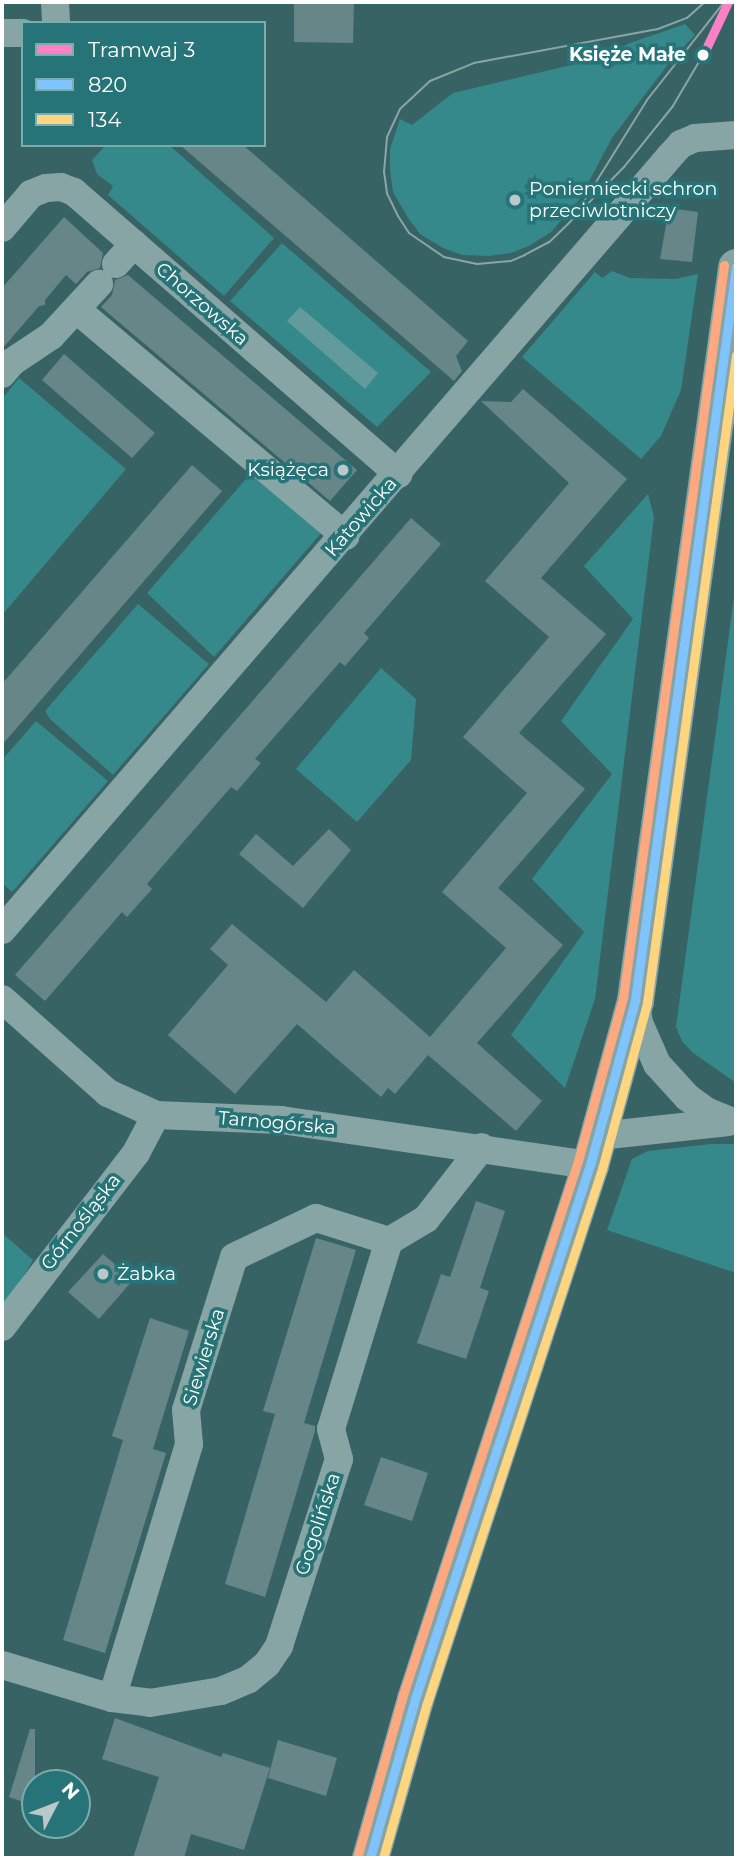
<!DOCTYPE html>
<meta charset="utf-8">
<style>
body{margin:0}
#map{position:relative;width:738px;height:1860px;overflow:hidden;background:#386365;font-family:Montserrat,sans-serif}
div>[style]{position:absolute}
.green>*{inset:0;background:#35898a}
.water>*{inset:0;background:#639b9d}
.building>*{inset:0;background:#678688}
.minor>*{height:28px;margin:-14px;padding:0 14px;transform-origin:14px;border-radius:14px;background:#88a5a6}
.major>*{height:37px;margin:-18.5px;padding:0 18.5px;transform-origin:18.5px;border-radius:18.5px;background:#87a4a5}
.tram>*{height:2px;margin:-1px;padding:0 1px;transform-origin:1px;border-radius:1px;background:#8aa5a6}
.bus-1>*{height:9px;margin:-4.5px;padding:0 4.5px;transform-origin:4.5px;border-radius:4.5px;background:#80c4ff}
.bus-2>*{height:9px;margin:-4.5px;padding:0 4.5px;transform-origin:4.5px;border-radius:4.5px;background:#ffd580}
.bus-3>*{height:9px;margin:-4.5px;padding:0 4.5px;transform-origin:4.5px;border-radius:4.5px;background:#ffa980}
.tram-1>*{height:9px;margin:-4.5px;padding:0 4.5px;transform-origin:4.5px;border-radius:4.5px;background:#ff80c5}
.dots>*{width:19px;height:19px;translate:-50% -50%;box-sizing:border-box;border:4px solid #267477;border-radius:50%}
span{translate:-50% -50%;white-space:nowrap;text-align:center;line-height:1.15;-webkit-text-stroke:7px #267477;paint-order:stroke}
.stop-label{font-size:19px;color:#fff;font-weight:700}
.right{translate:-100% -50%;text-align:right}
.poi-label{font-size:19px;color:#fff}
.left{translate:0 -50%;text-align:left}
.street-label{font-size:19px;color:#fff}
.frame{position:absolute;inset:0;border:4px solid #fff;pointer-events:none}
.legend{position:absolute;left:21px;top:21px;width:245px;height:126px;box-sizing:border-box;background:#267477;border:2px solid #7dacad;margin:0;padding:9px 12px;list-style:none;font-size:21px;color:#fff}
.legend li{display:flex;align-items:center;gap:14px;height:35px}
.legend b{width:35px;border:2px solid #7dacad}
.north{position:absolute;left:21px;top:1769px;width:70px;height:70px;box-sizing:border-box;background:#267477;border:2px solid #7dacad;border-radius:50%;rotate:48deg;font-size:19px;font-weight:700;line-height:28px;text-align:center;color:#fff}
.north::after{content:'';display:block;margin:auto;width:24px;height:32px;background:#b9c8c9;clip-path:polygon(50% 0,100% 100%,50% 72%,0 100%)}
</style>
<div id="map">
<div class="green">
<i style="clip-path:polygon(685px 24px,695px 35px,672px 59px,612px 138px,579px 200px,551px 232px,529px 246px,511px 253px,489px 256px,462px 255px,443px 248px,420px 234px,408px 218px,393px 192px,390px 170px,390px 149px,400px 119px,412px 125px,453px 93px,596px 59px,630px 43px)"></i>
<i style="clip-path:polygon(106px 145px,169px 145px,274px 238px,224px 296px,108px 195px,113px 186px,97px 174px,92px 160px)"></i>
<i style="clip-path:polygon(282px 243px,431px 372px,377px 427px,230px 301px)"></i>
<i style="clip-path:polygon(612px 271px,630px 278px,675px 279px,698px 274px,681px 390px,661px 436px,641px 459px,522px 357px,595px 272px,602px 278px)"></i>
<i style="clip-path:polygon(19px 378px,126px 469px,2px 615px,2px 399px)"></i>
<i style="clip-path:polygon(252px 472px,322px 532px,214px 657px,147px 593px)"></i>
<i style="clip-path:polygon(648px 494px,654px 517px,595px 999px,565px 1088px,511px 1035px,584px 932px,532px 879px,612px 774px,561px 721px,633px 619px,584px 566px)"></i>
<i style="clip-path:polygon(736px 582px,736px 1083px,692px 1052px,682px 1041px,676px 1027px)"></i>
<i style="clip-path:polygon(138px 604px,209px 664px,113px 775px,50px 719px,45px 711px)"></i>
<i style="clip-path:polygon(381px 668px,416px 699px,411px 760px,357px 822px,296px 769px)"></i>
<i style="clip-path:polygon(36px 721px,108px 781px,12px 892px,2px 883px,2px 760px)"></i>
<i style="clip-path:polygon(711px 1144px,736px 1144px,736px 1273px,607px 1230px,632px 1159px,648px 1151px)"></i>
<i style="clip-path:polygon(2px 1233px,33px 1260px,2px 1312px)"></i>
</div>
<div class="water">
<i style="clip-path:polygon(300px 307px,378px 373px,365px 389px,287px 321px)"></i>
</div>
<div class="building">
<i style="clip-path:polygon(294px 2px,354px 2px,353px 43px,294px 42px)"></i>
<i style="clip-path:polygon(180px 145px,243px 145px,468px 341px,456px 356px,462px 371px,454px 381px)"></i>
<i style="clip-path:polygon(669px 208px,698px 212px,692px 262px,660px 259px)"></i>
<i style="clip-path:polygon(64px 217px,103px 253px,100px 268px,87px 272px,76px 284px,66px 275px,45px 300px,45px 305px,39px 306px,2px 349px,2px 288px)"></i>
<i style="clip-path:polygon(128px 275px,357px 470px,330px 501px,101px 307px,112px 295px,115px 280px)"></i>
<i style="clip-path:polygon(64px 354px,155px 433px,132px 458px,42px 380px)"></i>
<i style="clip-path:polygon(523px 389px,627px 479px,541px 578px,606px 634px,519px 733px,585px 789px,498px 888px,563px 945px,477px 1043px,542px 1101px,516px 1131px,428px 1055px,395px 1094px,388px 1088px,381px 1097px,297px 1024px,235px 1094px,168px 1035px,228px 965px,210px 949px,232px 924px,326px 1002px,354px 970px,430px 1037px,506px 948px,442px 892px,527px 793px,463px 737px,549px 637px,485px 581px,569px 483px,481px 401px,511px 402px)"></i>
<i style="clip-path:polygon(192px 465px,222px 491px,2px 745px,2px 684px)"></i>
<i style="clip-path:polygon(411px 518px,441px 544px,364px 633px,369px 638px,345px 666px,340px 662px,255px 759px,261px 763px,237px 791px,231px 787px,147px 884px,152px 889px,127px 917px,122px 912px,45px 1001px,15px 975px)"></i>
<i style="clip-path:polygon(329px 829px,351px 850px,303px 908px,239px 854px,256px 834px,293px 866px)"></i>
<i style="clip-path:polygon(476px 1201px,505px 1211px,480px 1288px,489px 1291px,466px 1359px,417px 1343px,441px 1274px,450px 1277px)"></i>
<i style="clip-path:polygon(316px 1238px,356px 1250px,304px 1423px,315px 1426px,315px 1431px,265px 1597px,225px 1584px,275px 1414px,263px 1411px)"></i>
<i style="clip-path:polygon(103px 1254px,133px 1280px,99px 1319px,68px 1292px)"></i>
<i style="clip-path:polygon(150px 1318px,189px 1331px,153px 1449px,166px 1453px,105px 1653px,63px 1640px,123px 1440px,112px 1436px)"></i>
<i style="clip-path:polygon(381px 1457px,428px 1473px,412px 1521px,364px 1505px)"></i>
<i style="clip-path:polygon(115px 1718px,221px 1757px,223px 1753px,270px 1768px,244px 1850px,191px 1834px,184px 1858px,133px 1858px,159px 1777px,102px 1759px)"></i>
<i style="clip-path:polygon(30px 1729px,35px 1729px,35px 1806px,9px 1797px)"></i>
<i style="clip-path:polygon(278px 1740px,337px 1758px,326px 1796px,268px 1778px)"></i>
</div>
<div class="minor">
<i style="left:55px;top:2px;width:21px;rotate:87deg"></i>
<i style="left:2px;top:33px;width:21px"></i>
<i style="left:2px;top:228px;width:45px;rotate:-49.5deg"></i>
<i style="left:31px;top:194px;width:16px;rotate:-22deg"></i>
<i style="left:46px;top:188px;width:15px;rotate:-4deg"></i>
<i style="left:61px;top:187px;width:14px;rotate:21deg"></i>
<i style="left:74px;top:192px;width:430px;rotate:41deg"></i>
<i style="left:116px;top:264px;width:27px;rotate:-48deg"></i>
<i style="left:77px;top:310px;width:351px;rotate:40.1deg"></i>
<i style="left:2px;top:374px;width:16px;rotate:-50deg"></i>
<i style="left:12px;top:362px;width:47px;rotate:-33.7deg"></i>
<i style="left:51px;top:336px;width:71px;rotate:-47.3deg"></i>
<i style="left:2px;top:930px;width:1022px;rotate:-49.2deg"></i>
<i style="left:670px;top:156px;width:16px;rotate:-47deg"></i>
<i style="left:681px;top:144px;width:15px;rotate:-23deg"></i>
<i style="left:695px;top:138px;width:41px;rotate:-4.2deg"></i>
<i style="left:2px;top:999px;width:142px;rotate:41.6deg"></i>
<i style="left:108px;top:1093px;width:53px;rotate:24.6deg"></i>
<i style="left:156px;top:1115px;width:125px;rotate:2.3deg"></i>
<i style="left:281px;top:1120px;width:312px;rotate:8.3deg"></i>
<i style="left:635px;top:1000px;width:23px;rotate:80deg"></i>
<i style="left:639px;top:1023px;width:45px;rotate:66.3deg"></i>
<i style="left:657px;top:1064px;width:45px;rotate:47.7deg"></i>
<i style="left:687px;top:1097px;width:24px;rotate:36deg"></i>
<i style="left:706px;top:1111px;width:27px;rotate:22deg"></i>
<i style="left:599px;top:1136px;width:130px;rotate:-6.2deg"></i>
<i style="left:2px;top:1327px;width:220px;rotate:-52.4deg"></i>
<i style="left:136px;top:1153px;width:43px;rotate:-62.2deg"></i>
<i style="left:2px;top:1665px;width:115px;rotate:16.7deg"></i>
<i style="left:112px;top:1698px;width:38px;rotate:7deg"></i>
<i style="left:150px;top:1703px;width:72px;rotate:-9.6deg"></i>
<i style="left:221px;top:1691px;width:30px;rotate:-23deg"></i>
<i style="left:249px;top:1679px;width:23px;rotate:-40deg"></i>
<i style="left:267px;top:1664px;width:22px;rotate:-56deg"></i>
<i style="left:279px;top:1646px;width:196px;rotate:-72.2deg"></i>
<i style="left:339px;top:1459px;width:31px;rotate:-105deg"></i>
<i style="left:331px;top:1429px;width:197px;rotate:-72.9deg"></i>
<i style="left:389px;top:1241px;width:43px;rotate:-30.7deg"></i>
<i style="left:426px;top:1219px;width:91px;rotate:-52.1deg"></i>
<i style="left:112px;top:1698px;width:265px;rotate:-73.1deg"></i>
<i style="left:189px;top:1444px;width:34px;rotate:-95deg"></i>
<i style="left:186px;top:1410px;width:160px;rotate:-72.6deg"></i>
<i style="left:234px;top:1257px;width:91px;rotate:-25.4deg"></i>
<i style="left:316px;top:1218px;width:77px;rotate:17.5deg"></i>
</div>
<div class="major">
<i style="left:370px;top:1858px;width:165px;rotate:-74.2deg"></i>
<i style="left:415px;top:1699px;width:562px;rotate:-71.86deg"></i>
<i style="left:590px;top:1165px;width:171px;rotate:-74.7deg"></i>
<i style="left:635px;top:1000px;width:740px;rotate:-82.15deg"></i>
</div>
<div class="tram">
<i style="left:703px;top:55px;width:59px;rotate:120.5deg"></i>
<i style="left:673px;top:106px;width:78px;rotate:128.8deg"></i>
<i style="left:624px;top:167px;width:78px;rotate:134.5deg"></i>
<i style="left:569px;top:223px;width:28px;rotate:136deg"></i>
<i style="left:549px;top:242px;width:27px;rotate:152deg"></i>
<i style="left:525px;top:255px;width:15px;rotate:157deg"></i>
<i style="left:511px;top:261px;width:34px;rotate:175deg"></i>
<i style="left:477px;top:264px;width:34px;rotate:-168deg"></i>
<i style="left:444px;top:257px;width:42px;rotate:-145.6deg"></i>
<i style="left:409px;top:233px;width:20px;rotate:-123deg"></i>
<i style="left:398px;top:216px;width:25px;rotate:-116deg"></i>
<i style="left:387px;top:193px;width:21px;rotate:-98deg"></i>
<i style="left:384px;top:172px;width:35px;rotate:-85deg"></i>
<i style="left:387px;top:137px;width:31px;rotate:-65deg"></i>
<i style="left:400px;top:109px;width:41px;rotate:-43deg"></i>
<i style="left:430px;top:81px;width:48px;rotate:-22.2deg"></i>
<i style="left:474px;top:63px;width:187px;rotate:-10.5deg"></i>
<i style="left:658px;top:29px;width:31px;rotate:-21deg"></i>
<i style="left:687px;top:18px;width:24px;rotate:-42deg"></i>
<i style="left:583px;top:203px;width:121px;rotate:-58.1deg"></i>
<i style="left:647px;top:100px;width:125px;rotate:-51.8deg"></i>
</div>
<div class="bus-1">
<i style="left:370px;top:1858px;width:165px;rotate:-74.2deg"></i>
<i style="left:415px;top:1699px;width:562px;rotate:-71.86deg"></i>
<i style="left:590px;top:1165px;width:171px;rotate:-74.7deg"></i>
<i style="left:635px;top:1000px;width:740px;rotate:-82.15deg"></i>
</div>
<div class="bus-2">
<i style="left:383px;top:1858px;width:161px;rotate:-74.2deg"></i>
<i style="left:427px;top:1703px;width:562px;rotate:-71.86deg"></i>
<i style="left:602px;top:1169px;width:172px;rotate:-74.8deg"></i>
<i style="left:647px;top:1003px;width:654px;rotate:-82.18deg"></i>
</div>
<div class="bus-3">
<i style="left:358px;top:1855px;width:166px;rotate:-74.3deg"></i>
<i style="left:403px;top:1695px;width:562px;rotate:-71.86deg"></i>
<i style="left:578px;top:1161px;width:169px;rotate:-74.6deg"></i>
<i style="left:623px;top:998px;width:740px;rotate:-82.15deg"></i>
</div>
<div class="tram-1">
<i style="left:703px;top:55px;width:59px;rotate:-64.7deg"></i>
</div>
<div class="dots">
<i style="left:703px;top:55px;background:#fff"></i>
<i style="left:515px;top:200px;background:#b9c8c9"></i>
<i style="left:343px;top:470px;background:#b9c8c9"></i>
<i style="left:103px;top:1274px;background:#b9c8c9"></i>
</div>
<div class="stop-label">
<span class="right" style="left:686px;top:55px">Księże Małe</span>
</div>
<div class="poi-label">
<span class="left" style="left:529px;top:200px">Poniemiecki schron<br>przeciwlotniczy</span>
<span class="right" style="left:329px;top:470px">Książęca</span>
<span class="left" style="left:117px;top:1274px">Żabka</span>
</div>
<div class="street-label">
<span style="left:202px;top:304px;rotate:41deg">Chorzowska</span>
<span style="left:361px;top:517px;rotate:-49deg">Katowicka</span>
<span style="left:277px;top:1123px;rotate:5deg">Tarnogórska</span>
<span style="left:81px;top:1222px;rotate:-52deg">Górnośląska</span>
<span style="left:204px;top:1357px;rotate:-73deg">Siewierska</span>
<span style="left:318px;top:1524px;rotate:-72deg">Gogolińska</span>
</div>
<div class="frame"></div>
<ul class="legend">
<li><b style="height:9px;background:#ff80c5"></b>Tramwaj 3</li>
<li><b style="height:9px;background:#80c4ff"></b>820</li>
<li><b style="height:9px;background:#ffd580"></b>134</li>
</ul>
<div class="north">N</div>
</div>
